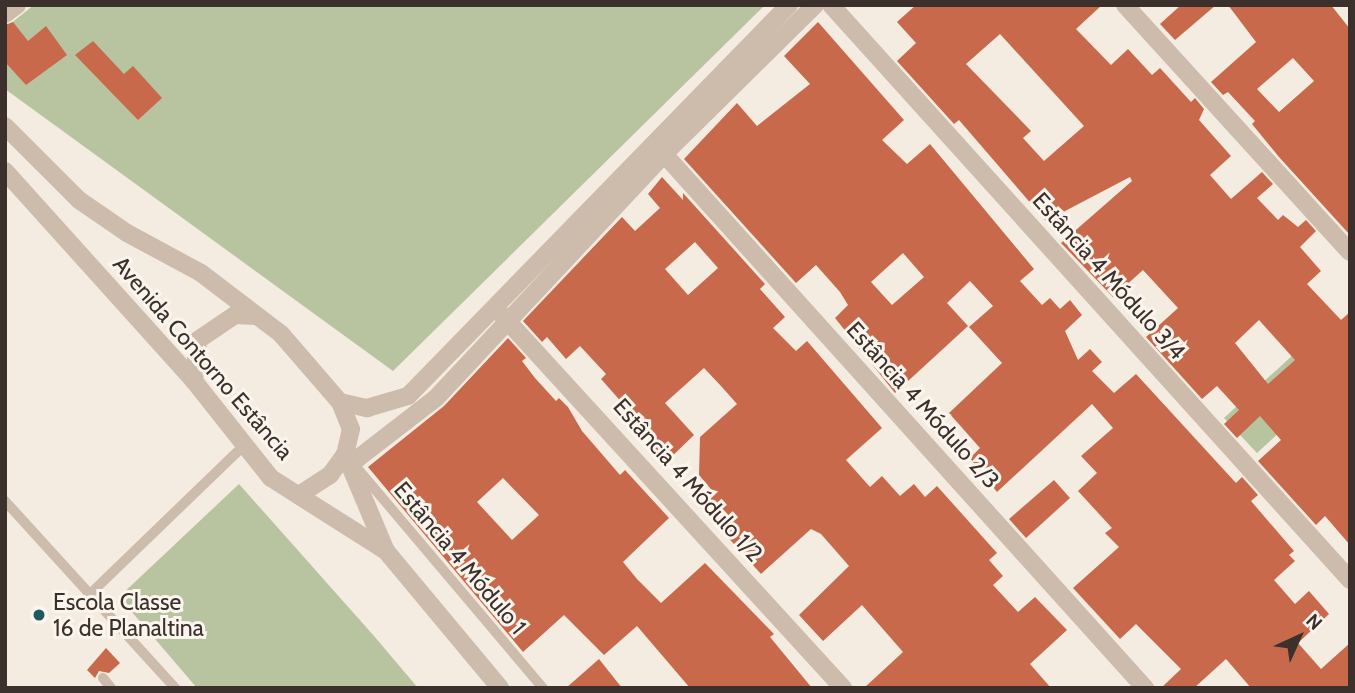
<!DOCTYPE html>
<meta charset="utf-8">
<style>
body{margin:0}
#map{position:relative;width:1355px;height:693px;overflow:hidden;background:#f4ebe1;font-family:Cabin,sans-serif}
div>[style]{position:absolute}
.green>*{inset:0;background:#b8c4a0}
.building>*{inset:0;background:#c8694b}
.service>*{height:10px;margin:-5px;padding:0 5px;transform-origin:5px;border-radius:5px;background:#cdbbac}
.minor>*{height:18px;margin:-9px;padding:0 9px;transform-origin:9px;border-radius:9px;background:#cdbbac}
.tertiary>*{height:18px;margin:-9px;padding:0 9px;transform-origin:9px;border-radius:9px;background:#cdbbac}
.dots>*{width:19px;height:19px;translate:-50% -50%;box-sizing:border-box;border:4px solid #fbf5ee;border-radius:50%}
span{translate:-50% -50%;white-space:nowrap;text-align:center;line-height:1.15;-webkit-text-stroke:6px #fbf5ee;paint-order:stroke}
.street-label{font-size:23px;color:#3b302b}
.poi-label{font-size:23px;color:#3b302b}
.left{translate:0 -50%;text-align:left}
.frame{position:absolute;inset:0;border:7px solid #3b302b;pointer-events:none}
.north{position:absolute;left:1264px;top:602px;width:70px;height:70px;-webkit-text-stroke:5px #fbf5ee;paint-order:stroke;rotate:45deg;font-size:19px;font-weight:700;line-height:28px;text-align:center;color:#3b302b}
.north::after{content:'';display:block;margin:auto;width:24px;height:32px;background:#3b302b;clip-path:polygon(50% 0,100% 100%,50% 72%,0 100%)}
</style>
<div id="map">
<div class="green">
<i style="clip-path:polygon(34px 5px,765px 5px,393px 371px,5px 89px,5px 28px)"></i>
<i style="clip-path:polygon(1318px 332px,1350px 367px,1257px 453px,1224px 418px)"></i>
<i style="clip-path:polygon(239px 484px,374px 636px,418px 688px,197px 688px,119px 597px)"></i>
</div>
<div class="building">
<i style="clip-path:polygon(evenodd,916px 5px,1102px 5px,1076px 29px,1111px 65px,1128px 49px,1152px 75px,1160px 68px,1191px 102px,1195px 98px,1204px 109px,1199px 120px,1231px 156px,1210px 175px,1231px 199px,1262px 172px,1273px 184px,1257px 198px,1278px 220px,1283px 215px,1298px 227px,1306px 220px,1316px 231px,1300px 247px,1321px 271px,1307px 284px,1341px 320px,1350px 312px,1350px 545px,1325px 516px,1316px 525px,1258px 461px,1281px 440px,1260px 416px,1237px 438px,1224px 424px,1239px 410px,1217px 386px,1202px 399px,1146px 337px,1178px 308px,1143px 270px,1113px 297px,1061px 243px,1132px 181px,1130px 177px,1046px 221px,959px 120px,954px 124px,897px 61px,916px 43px,897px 22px,916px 5px,1000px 34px,1084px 126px,1044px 161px,1023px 138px,1031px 131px,966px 64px,1000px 34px,916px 5px,1259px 320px,1295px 360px,1268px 384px,1235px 343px,1259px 320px)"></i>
<i style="clip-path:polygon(1181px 5px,1216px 5px,1175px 40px,1160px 24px)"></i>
<i style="clip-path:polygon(evenodd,1228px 5px,1331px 5px,1350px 29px,1350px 235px,1279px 157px,1252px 124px,1255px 121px,1228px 92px,1223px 95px,1211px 82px,1256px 42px,1228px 5px,1293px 58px,1314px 81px,1279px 112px,1257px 89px,1293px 58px)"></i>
<i style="clip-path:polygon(13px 22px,28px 41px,46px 26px,67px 55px,26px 85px,5px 62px,5px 25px)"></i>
<i style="clip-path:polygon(evenodd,818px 22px,904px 120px,882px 140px,907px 164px,930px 144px,1034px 269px,1020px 281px,1042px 305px,1050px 298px,1060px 309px,1070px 300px,1082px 315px,1065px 331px,1078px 360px,1090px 349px,1102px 362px,1092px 371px,1114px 393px,1136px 374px,1236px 483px,1242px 477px,1258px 495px,1251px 501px,1294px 551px,1289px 555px,1295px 561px,1274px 580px,1295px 604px,1309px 591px,1329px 614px,1298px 643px,1321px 669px,1350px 643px,1350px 688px,1251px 688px,1226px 659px,1194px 688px,1161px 688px,1181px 669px,1136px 624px,1120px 639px,1073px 588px,1119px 547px,1105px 533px,1112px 528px,1078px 491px,1097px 473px,1081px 456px,1113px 428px,1092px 404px,997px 492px,970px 458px,980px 448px,949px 413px,1002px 363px,969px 327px,993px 306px,970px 281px,947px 303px,968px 326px,895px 393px,835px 318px,848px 305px,840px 292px,816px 265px,796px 283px,684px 159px,737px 103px,757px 126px,810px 84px,784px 56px,818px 22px,903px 253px,924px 277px,892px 305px,871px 282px,903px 253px)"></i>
<i style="clip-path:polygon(93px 41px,124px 74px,133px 66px,162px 98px,138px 120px,75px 55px)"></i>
<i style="clip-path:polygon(evenodd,662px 177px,683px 200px,683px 193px,765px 284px,760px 289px,785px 317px,773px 328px,796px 351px,807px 341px,882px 428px,846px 460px,870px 487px,882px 476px,900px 496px,914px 484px,925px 497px,937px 486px,997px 553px,989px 560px,1003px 576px,993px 585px,1018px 612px,1035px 597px,1067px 630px,1030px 664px,1051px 688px,864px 688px,903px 652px,862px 605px,823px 641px,799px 615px,849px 566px,821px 534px,811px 529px,761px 574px,715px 523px,720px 517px,706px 503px,715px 494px,699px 475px,700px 437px,737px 404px,721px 386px,704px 368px,665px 403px,694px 435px,663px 465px,648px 449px,656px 441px,601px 379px,606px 374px,580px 346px,566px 359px,547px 337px,542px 342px,523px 321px,622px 217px,635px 231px,660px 208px,648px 194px,662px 177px,695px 242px,718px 268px,688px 295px,665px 269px,695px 242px)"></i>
<i style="clip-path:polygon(evenodd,508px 338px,526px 358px,522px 361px,535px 378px,556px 401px,559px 398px,568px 407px,582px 431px,620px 475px,625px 470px,669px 518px,623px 562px,637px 579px,661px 603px,705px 563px,774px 634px,770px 637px,812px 688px,690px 688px,637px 626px,604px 655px,564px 615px,523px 652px,368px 467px,444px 406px,508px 338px,503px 478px,539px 515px,512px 540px,477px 502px,503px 478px)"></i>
<i style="clip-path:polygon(1054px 480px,1070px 498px,1026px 538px,1009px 519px)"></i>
<i style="clip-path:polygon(106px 648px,120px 663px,109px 673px,99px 671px,95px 678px,87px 670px)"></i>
<i style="clip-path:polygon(599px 659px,622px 688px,566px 688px)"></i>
</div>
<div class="service">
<i style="left:357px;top:468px;width:288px;rotate:49.8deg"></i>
<i style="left:5px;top:501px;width:253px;rotate:47.7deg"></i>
<i style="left:90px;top:594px;width:213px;rotate:-44deg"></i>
<i style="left:103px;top:678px;width:13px;rotate:51deg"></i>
</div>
<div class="minor">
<i style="left:831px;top:5px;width:775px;rotate:47.93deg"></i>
<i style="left:1125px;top:5px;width:334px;rotate:47.7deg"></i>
<i style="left:5px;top:14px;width:15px;rotate:-37deg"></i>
<i style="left:664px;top:154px;width:719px;rotate:47.99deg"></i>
<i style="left:501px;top:314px;width:507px;rotate:47.56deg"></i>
<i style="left:340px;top:402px;width:28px;rotate:13deg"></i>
<i style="left:367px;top:408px;width:43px;rotate:-16.3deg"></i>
<i style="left:408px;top:396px;width:546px;rotate:-45.74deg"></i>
<i style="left:345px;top:454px;width:13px;rotate:23deg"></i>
<i style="left:357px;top:459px;width:100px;rotate:-37.7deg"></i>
<i style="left:436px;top:398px;width:334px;rotate:-46.9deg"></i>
<i style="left:664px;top:154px;width:212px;rotate:-44.6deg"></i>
</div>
<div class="tertiary">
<i style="left:5px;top:126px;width:105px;rotate:45deg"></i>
<i style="left:79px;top:200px;width:58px;rotate:34.5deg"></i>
<i style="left:127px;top:233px;width:84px;rotate:28.4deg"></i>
<i style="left:201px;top:273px;width:101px;rotate:37.3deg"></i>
<i style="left:281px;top:334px;width:90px;rotate:49.1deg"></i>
<i style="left:340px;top:402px;width:29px;rotate:68deg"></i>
<i style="left:351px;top:429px;width:26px;rotate:103deg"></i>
<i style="left:345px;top:454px;width:105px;rotate:67.1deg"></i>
<i style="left:386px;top:551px;width:178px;rotate:50.2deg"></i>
<i style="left:5px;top:171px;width:283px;rotate:48deg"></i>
<i style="left:194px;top:381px;width:124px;rotate:51.6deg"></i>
<i style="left:271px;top:478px;width:136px;rotate:32.4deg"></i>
<i style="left:194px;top:381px;width:41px;rotate:-84.4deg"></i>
<i style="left:198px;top:340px;width:45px;rotate:-34deg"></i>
<i style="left:235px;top:315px;width:22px;rotate:3deg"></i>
<i style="left:299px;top:495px;width:37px;rotate:-33deg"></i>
<i style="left:330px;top:475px;width:26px;rotate:-54deg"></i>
</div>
<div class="dots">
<i style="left:39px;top:615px;background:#1f5a5e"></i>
</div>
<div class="street-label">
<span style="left:1109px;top:276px;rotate:48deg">Estância 4 Módulo 3/4</span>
<span style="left:203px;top:358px;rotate:49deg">Avenida Contorno Estância</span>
<span style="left:923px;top:405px;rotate:48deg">Estância 4 Módulo 2/3</span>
<span style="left:688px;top:480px;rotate:48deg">Estância 4 Módulo 1/2</span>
<span style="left:460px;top:558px;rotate:50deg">Estância 4 Módulo 1</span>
</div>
<div class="poi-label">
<span class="left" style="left:53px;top:615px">Escola Classe<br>16 de Planaltina</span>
</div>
<div class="frame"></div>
<div class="north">N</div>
</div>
